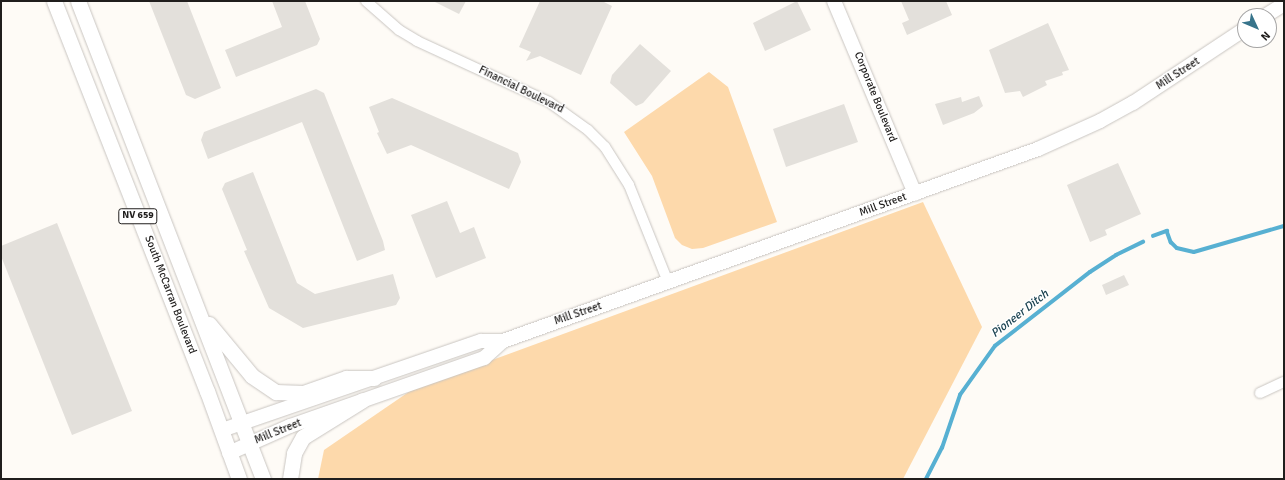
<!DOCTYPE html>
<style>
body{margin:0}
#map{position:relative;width:1285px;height:480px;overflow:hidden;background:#fefbf6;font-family:Signika,sans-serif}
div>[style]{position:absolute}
.green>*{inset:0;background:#fdd9ab}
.stream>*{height:3.5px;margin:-1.75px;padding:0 1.75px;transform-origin:1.75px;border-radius:1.75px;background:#57b0d2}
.building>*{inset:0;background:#e3e0db}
.roads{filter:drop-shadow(0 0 1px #c9c5c1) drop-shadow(0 0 1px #c9c5c1)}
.street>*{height:10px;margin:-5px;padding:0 5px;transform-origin:5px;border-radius:5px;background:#fff}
.secondary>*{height:14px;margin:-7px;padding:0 7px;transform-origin:7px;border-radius:7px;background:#fff}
.primary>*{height:15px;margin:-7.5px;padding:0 7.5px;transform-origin:7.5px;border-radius:7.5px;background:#fff}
span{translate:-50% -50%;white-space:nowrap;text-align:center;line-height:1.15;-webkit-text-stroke:3px #fff;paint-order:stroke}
.shield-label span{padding:1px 3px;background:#fff;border:1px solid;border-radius:3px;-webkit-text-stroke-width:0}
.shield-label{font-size:10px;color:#201e1d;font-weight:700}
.street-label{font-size:11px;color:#201e1d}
.water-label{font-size:12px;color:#19414f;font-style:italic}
.frame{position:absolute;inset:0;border:2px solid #201e1d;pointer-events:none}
.north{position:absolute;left:1237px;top:8px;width:40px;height:40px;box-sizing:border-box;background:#fff;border:1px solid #a6a5a5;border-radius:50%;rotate:134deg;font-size:11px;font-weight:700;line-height:16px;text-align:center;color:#201e1d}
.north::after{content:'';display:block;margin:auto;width:14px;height:18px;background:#37748b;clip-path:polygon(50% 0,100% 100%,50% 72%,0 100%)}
</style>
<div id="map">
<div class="green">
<i style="clip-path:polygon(709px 72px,728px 87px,777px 222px,703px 248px,692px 249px,682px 245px,675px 238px,652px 176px,624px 132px)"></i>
<i style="clip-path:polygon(923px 202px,982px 327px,903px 479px,318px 479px,324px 450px,413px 389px)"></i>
</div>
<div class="stream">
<i style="left:1153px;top:236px;width:15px;rotate:-20deg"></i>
<i style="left:1167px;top:231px;width:12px;rotate:70deg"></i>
<i style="left:1171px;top:242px;width:8px;rotate:45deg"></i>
<i style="left:1177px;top:248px;width:17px;rotate:13deg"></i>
<i style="left:1194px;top:252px;width:94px;rotate:-16.1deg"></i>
<i style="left:926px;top:479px;width:35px;rotate:-63deg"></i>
<i style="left:942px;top:448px;width:56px;rotate:-71.2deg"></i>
<i style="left:960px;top:395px;width:60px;rotate:-54.5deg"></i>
<i style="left:995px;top:346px;width:120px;rotate:-37.9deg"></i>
<i style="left:1090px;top:272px;width:31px;rotate:-33deg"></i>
<i style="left:1116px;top:255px;width:30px;rotate:-26deg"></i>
</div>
<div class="building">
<i style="clip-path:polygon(149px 1px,187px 1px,221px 88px,195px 99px,186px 95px)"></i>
<i style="clip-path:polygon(272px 1px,305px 1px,320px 39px,317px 45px,236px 77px,225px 50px,282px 27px)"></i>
<i style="clip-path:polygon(433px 1px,466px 1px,459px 14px)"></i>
<i style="clip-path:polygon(540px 1px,602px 1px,612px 6px,581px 75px,540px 56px,526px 61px,531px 52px,519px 47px)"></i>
<i style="clip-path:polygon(797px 1px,811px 30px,765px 51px,753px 23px)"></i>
<i style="clip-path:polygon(901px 1px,946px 1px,952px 15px,907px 35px,902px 23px,909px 20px)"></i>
<i style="clip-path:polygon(1048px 23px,1069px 70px,1062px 72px,1063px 75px,1045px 81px,1047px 85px,1023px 97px,1020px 91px,1005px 93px,989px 50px)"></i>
<i style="clip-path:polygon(640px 44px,671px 71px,643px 103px,636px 106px,610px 83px,612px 75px)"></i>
<i style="clip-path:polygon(316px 89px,324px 93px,383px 241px,385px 250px,357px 261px,302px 122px,208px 159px,201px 140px,204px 132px)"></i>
<i style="clip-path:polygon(979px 96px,983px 106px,974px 113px,943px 125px,935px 104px,961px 97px,962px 102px)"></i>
<i style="clip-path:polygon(392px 98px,518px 153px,521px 162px,509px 189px,411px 145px,387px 154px,377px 133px,379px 132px,369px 107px)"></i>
<i style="clip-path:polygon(844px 104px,858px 142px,786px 167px,773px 129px)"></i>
<i style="clip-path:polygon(1118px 163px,1141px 214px,1105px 230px,1107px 235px,1090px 242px,1067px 185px)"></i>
<i style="clip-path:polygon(253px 172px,297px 283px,315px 294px,393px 274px,400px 298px,396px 305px,303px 328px,269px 308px,244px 251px,247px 250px,222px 189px,225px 183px)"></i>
<i style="clip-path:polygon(447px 201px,460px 233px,474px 227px,486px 258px,436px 278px,411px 215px)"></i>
<i style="clip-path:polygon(57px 223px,132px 411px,72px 435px,1px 256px,1px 246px)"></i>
<i style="clip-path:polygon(1124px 275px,1129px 285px,1106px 295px,1102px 285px)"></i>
</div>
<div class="roads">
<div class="street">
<i style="left:366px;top:1px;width:44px;rotate:41.3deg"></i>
<i style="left:399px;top:30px;width:21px;rotate:31deg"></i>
<i style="left:417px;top:41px;width:145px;rotate:24.8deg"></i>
<i style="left:549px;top:102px;width:48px;rotate:35.7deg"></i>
<i style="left:588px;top:130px;width:24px;rotate:45deg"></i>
<i style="left:605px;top:147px;width:45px;rotate:57.7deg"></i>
<i style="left:629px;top:185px;width:105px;rotate:68.1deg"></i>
<i style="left:1260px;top:393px;width:26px;rotate:-25deg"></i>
</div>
<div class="secondary">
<i style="left:834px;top:1px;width:209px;rotate:67.2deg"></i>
<i style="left:1265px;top:16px;width:22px;rotate:-32deg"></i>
<i style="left:222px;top:430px;width:274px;rotate:-19deg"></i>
<i style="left:481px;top:341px;width:22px"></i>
<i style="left:503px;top:341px;width:568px;rotate:-19.74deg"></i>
<i style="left:1038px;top:149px;width:68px;rotate:-24.3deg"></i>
<i style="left:1100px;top:121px;width:38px;rotate:-29deg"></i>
<i style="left:1133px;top:103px;width:134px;rotate:-33.5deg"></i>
<i style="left:229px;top:453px;width:67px;rotate:-23.9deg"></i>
<i style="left:290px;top:426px;width:206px;rotate:-19.3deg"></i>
<i style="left:484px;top:358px;width:25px;rotate:-42deg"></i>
</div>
<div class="primary">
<i style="left:54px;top:1px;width:419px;rotate:68.6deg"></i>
<i style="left:207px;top:391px;width:94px;rotate:70deg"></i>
<i style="left:78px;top:1px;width:513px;rotate:68.84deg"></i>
<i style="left:209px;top:324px;width:67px;rotate:50.4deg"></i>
<i style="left:252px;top:376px;width:29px;rotate:34deg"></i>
<i style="left:276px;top:392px;width:27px;rotate:2deg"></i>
<i style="left:303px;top:393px;width:46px;rotate:-19.2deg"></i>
<i style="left:346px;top:378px;width:28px"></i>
<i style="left:290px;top:479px;width:26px;rotate:-81deg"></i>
<i style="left:294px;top:453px;width:18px;rotate:-61deg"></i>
<i style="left:303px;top:437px;width:70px;rotate:-31.7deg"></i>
</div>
</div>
<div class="shield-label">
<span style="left:138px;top:216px">NV 659</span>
</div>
<div class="street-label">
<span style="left:1178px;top:74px;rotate:-33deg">Mill Street</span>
<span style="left:521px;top:90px;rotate:26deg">Financial Boulevard</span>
<span style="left:875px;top:97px;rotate:68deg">Corporate Boulevard</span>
<span style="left:883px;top:205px;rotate:-20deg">Mill Street</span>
<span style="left:170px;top:295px;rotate:69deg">South McCarran Boulevard</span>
<span style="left:578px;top:314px;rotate:-19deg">Mill Street</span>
<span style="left:278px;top:432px;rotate:-22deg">Mill Street</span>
</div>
<div class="water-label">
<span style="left:1020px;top:314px;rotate:-38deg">Pioneer Ditch</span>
</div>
<div class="frame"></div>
<div class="north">N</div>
</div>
